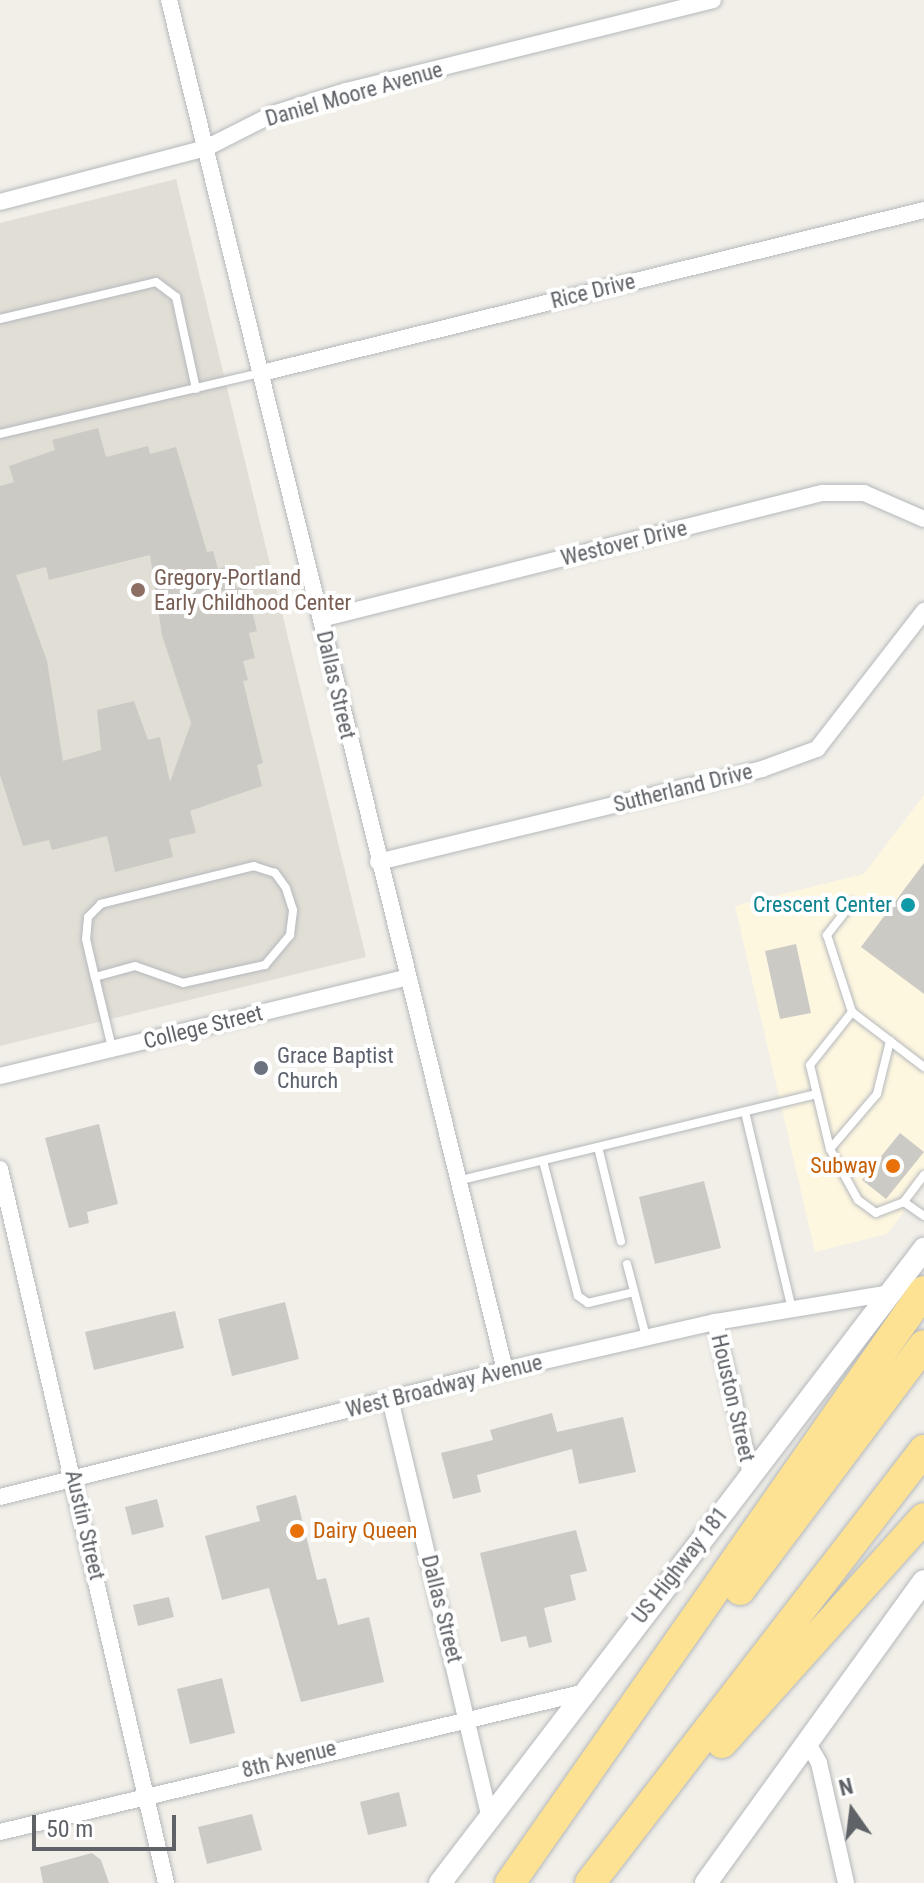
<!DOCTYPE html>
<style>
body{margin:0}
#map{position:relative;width:924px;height:1883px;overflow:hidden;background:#f1efe8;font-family:"Roboto Condensed",sans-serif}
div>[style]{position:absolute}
.commercial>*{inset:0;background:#fef7e0}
.education>*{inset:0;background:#e1ded6}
.building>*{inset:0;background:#cccac5}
.roads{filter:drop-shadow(0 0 2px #b5b8bc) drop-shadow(0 0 2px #b5b8bc)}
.lane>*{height:8px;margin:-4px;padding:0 4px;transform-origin:4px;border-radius:4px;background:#fff}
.street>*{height:16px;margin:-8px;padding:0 8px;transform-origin:8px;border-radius:8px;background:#fff}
.secondary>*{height:22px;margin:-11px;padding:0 11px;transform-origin:11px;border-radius:11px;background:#fff}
.highway>*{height:30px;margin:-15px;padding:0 15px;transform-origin:15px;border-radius:15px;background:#fde293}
.dots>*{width:22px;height:22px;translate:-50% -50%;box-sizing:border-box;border:4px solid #fff;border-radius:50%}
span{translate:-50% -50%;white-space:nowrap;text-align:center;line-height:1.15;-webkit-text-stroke:8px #fff;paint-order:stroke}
.street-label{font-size:22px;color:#5f6368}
.education-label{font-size:22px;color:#785e54}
.left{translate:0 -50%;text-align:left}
.culture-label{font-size:22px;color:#0d838f}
.right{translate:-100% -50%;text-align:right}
.worship-label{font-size:22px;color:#5b616d}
.food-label{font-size:22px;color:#c56008}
.north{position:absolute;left:812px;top:1771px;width:80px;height:80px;-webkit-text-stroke:6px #fff;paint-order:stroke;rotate:346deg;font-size:22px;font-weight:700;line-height:32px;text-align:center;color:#5f6368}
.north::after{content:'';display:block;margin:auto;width:28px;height:36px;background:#5f6368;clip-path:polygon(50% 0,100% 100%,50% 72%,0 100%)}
.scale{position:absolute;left:32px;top:1815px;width:144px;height:36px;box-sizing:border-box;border:4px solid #5f6368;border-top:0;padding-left:10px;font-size:24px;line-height:28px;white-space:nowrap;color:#5f6368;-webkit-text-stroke:6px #fff;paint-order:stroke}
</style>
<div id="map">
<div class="commercial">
<i style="clip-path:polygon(924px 795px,924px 1185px,887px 1234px,815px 1252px,735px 906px,864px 874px)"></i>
</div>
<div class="education">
<i style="clip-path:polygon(176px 179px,366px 957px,0 1046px,0 223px)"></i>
</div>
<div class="building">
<i style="clip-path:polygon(evenodd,98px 428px,106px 457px,148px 446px,150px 454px,176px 447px,207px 552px,213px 551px,218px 569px,231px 565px,236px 588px,246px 586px,257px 631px,249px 633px,255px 658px,243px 661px,248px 680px,243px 681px,263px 763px,257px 765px,262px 786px,190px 811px,196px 833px,169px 839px,173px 857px,115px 872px,107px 836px,52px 850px,49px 840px,23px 846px,0 775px,0 486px,14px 482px,9px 466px,55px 450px,52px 440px,98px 428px,150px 555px,162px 635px,191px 723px,170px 782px,160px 737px,148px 740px,134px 701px,97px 710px,101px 750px,63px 761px,47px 661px,16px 575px,46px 567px,49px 580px,150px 555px)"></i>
<i style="clip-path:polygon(924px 863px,924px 994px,861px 947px)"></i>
<i style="clip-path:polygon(796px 944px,811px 1013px,780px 1019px,765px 951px)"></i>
<i style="clip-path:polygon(99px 1124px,118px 1204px,87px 1212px,89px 1223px,69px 1228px,45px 1138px)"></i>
<i style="clip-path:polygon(900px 1133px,924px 1152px,886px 1199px,862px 1180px)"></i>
<i style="clip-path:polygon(704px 1181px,721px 1248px,655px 1264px,639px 1197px)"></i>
<i style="clip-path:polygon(285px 1302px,299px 1359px,232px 1376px,218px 1319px)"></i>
<i style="clip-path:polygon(175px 1311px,184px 1348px,94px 1370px,85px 1332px)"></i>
<i style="clip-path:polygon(552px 1413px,557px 1432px,623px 1417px,636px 1472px,579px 1484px,572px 1449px,477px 1475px,481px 1492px,453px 1499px,441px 1453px,493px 1440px,490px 1430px)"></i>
<i style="clip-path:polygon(296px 1495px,317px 1580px,326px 1578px,338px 1625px,369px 1617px,384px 1682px,301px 1702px,269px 1588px,222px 1600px,205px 1536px,260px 1521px,256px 1506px)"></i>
<i style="clip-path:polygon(157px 1499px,164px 1527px,132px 1535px,125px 1507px)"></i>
<i style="clip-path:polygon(576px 1530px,587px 1571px,570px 1575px,576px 1600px,544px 1608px,552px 1642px,529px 1648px,526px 1636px,501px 1642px,480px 1553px)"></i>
<i style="clip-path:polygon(169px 1597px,174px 1617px,138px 1626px,133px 1605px)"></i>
<i style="clip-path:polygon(222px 1678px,235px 1733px,190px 1744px,177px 1689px)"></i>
<i style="clip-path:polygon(399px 1792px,407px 1826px,368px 1835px,360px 1802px)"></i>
<i style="clip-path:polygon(252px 1814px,262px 1850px,207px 1864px,198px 1827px)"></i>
<i style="clip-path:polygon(92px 1853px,101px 1860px,109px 1883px,43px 1883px,40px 1867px)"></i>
</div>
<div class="roads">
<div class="lane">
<i style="left:0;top:319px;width:160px;rotate:-13.3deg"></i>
<i style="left:156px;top:282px;width:25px;rotate:37deg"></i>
<i style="left:176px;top:297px;width:94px;rotate:77.7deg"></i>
<i style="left:0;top:434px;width:267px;rotate:-13.2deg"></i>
<i style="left:852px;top:903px;width:41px;rotate:128deg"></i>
<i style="left:827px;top:935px;width:81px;rotate:72deg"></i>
<i style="left:95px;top:977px;width:41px;rotate:-15.4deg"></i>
<i style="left:135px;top:966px;width:51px;rotate:19.5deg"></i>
<i style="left:183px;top:983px;width:84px;rotate:-12.4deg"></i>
<i style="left:265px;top:965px;width:39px;rotate:-50deg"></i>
<i style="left:290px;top:935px;width:25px;rotate:-83deg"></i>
<i style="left:293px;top:910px;width:23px;rotate:-108deg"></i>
<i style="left:286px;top:888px;width:19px;rotate:-126deg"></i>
<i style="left:275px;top:873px;width:22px;rotate:-162deg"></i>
<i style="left:254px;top:866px;width:158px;rotate:166.1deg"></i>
<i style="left:101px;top:904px;width:18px;rotate:135deg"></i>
<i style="left:88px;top:917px;width:22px;rotate:95deg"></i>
<i style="left:86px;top:939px;width:39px;rotate:77deg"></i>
<i style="left:95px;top:977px;width:73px;rotate:76.5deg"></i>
<i style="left:745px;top:1112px;width:203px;rotate:76.6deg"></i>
<i style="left:598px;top:1147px;width:97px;rotate:76.3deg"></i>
<i style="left:830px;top:1149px;width:72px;rotate:-49.5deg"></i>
<i style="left:877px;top:1094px;width:55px;rotate:-76.2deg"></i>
<i style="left:543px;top:1161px;width:139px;rotate:75.5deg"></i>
<i style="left:578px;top:1296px;width:12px;rotate:35deg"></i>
<i style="left:588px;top:1303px;width:47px;rotate:-13.4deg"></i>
<i style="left:924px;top:1175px;width:34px;rotate:127deg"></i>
<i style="left:904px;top:1202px;width:24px;rotate:35deg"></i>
<i style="left:457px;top:1181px;width:370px;rotate:-13.6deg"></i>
<i style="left:904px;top:1202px;width:30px;rotate:159deg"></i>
<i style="left:876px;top:1213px;width:22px;rotate:-144deg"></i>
<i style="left:858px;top:1200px;width:58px;rotate:-118.8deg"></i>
<i style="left:830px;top:1149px;width:86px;rotate:-103.4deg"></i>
<i style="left:810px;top:1065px;width:68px;rotate:-51.6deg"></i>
<i style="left:852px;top:1012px;width:91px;rotate:37.4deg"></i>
<i style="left:627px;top:1264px;width:75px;rotate:75.4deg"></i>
</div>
<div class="street">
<i style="left:169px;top:0;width:1411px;rotate:76.22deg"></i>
<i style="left:0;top:202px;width:213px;rotate:-14.7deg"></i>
<i style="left:206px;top:148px;width:75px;rotate:-26.9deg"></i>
<i style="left:273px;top:114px;width:77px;rotate:-17.5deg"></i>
<i style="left:346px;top:91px;width:378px;rotate:-13.9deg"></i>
<i style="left:262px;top:373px;width:682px;rotate:-13.83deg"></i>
<i style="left:321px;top:619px;width:517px;rotate:-14.12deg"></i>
<i style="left:822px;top:493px;width:42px"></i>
<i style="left:864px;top:493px;width:65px;rotate:23.4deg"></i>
<i style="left:378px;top:862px;width:395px;rotate:-13.6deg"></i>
<i style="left:762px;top:769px;width:59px;rotate:-20deg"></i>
<i style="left:817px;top:749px;width:175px;rotate:-52.2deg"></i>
<i style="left:0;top:1076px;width:418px;rotate:-13.6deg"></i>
<i style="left:0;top:1169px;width:733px;rotate:76.91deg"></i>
<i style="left:715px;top:1322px;width:156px;rotate:76.7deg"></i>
<i style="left:390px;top:1399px;width:432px;rotate:76.6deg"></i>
<i style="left:0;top:1497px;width:521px;rotate:-14.12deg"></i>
<i style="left:505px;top:1370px;width:215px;rotate:-12.9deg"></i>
<i style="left:715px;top:1322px;width:178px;rotate:-9.4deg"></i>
<i style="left:807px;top:1742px;width:24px;rotate:60deg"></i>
<i style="left:819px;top:1763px;width:123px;rotate:77.3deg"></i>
<i style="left:0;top:1832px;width:597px;rotate:-13.45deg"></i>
</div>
<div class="secondary">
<i style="left:440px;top:1883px;width:798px;rotate:-52.64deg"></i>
<i style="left:706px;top:1883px;width:372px;rotate:-54.2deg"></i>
</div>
<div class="highway">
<i style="left:740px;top:1590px;width:306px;rotate:-53.1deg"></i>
<i style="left:722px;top:1743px;width:302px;rotate:-48.1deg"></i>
<i style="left:510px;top:1883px;width:722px;rotate:-55.03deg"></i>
<i style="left:590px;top:1883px;width:547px;rotate:-52.35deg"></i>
</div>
</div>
<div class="dots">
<i style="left:138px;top:590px;background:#8d6e63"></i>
<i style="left:908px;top:905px;background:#0f9aa8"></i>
<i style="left:261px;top:1068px;background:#6b7280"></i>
<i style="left:893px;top:1166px;background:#e8710a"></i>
<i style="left:297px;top:1531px;background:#e8710a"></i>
</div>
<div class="street-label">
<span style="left:354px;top:94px;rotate:-16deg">Daniel Moore Avenue</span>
<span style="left:593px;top:291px;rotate:-14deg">Rice Drive</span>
<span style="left:624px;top:543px;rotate:-14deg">Westover Drive</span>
<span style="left:336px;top:685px;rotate:77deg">Dallas Street</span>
<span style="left:683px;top:788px;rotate:-14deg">Sutherland Drive</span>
<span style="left:203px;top:1027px;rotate:-14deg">College Street</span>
<span style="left:444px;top:1386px;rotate:-14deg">West Broadway Avenue</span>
<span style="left:733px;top:1398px;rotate:77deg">Houston Street</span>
<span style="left:85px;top:1525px;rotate:77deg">Austin Street</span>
<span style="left:680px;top:1565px;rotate:-52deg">US Highway 181</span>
<span style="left:442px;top:1609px;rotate:76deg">Dallas Street</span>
<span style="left:289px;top:1759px;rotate:-14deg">8th Avenue</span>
</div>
<div class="education-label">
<span class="left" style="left:154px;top:590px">Gregory-Portland<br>Early Childhood Center</span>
</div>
<div class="culture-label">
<span class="right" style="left:892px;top:905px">Crescent Center</span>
</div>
<div class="worship-label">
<span class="left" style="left:277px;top:1068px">Grace Baptist<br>Church</span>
</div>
<div class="food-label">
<span class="right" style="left:877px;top:1166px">Subway</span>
<span class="left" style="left:313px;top:1531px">Dairy Queen</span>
</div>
<div class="north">N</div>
<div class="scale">50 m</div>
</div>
